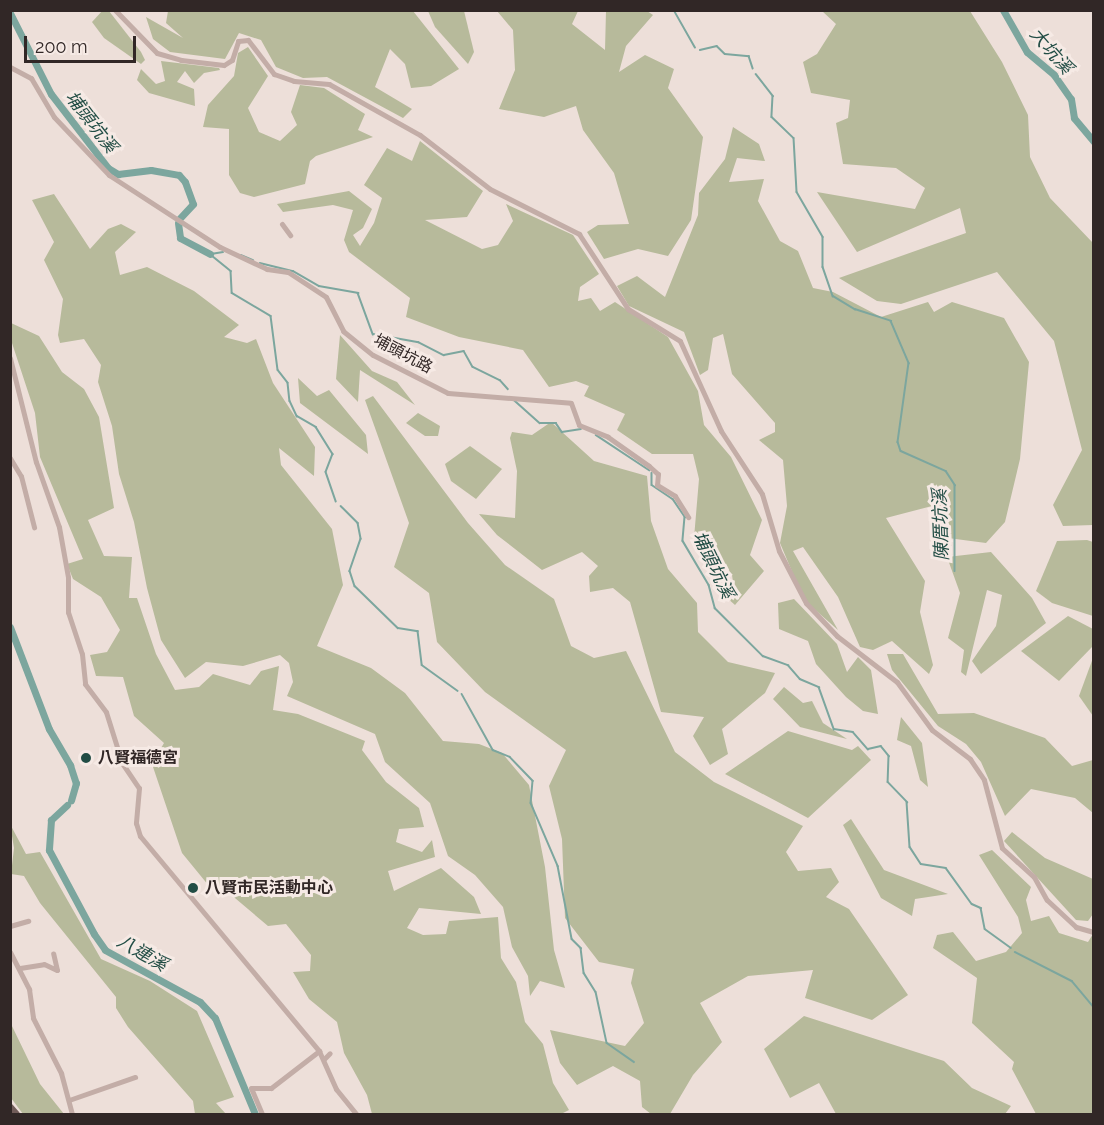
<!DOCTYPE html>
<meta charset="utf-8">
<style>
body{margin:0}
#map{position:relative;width:1104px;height:1125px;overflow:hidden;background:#eddfd9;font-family:Raleway,"Noto Sans TC",sans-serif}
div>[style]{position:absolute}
.green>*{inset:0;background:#b7ba9b}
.stream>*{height:1.5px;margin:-0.75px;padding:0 0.75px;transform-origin:0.75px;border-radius:0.75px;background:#7ca69e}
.river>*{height:7px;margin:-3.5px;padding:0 3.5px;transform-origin:3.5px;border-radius:3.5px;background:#7ca69e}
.minor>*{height:5px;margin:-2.5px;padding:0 2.5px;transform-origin:2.5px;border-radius:2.5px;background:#c3ada7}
.major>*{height:7px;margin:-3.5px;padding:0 3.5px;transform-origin:3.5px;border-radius:3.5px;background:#715c59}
.dots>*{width:16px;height:16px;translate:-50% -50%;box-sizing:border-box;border:3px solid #f6eae5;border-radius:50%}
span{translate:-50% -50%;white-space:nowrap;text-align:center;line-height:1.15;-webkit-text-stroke:6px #f6eae5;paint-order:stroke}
.street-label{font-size:16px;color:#312726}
.poi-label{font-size:16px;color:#312726;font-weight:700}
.left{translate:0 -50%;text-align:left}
.water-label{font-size:18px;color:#224d45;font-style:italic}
.frame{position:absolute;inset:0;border:12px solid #312726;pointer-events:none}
.scale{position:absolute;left:24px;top:36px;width:112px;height:27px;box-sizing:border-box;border:3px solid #312726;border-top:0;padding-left:8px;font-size:18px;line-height:21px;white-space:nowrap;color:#312726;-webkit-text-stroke:4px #f6eae5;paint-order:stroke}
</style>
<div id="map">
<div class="green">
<i style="clip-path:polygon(103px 10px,109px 11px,141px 52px,145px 60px,141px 64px,104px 38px,92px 22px)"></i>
<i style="clip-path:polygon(168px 11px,413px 11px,459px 69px,431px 86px,411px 88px,405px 64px,390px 49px,375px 87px,412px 109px,403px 118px,327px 77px,303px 78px,276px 67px,261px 40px,239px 33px,225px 59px,170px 52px,153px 39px,146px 17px,183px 38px,166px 23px)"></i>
<i style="clip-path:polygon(428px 11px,464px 11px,474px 52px,468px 64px,435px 27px)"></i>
<i style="clip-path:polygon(497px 11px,578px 11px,572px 24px,605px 50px,606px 11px,647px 11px,653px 15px,626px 46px,619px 72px,645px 55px,674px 69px,668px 88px,703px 137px,691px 220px,668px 256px,638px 249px,604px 259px,587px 232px,598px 225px,629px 224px,614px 173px,583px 130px,576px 106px,544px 117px,499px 109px,515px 70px,513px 30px)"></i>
<i style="clip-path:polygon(822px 11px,970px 11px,1002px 62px,1028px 115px,1030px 157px,1050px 198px,1093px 243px,1093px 525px,1063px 526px,1053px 505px,1082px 450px,1054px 341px,997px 272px,901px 304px,877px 301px,839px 278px,966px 233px,960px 208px,857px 252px,817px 192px,915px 209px,925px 188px,896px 168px,843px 164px,836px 123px,848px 118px,850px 100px,811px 93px,803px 62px,817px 54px,836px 24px)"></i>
<i style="clip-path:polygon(248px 47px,268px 76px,248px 108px,259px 132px,280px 141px,297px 125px,291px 112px,300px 85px,324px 88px,365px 114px,358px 130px,373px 137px,316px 156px,310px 161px,305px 184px,254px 197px,240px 193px,229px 175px,229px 129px,203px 127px,208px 105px,234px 76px,238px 53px)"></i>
<i style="clip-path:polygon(161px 61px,219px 68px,220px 70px,204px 73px,194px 83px,185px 71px,177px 82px,194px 89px,195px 106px,149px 93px,137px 80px,141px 69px,156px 84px,165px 81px)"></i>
<i style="clip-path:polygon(733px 127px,759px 144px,765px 161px,737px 158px,729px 182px,764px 179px,758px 201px,780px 241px,798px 251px,813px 288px,833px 292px,881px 317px,928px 302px,934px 312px,952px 302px,1004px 318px,1029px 362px,1020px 459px,1005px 522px,986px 543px,948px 538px,932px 506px,886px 518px,925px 581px,920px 612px,933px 665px,929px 674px,892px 641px,873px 650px,860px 647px,838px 597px,803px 547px,793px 551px,838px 630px,804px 600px,780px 543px,787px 506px,783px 460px,759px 440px,775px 432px,775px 423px,732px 374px,723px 334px,713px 338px,708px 370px,700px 375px,684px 332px,629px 306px,617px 286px,637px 276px,665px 297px,698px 215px,699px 193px,725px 159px)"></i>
<i style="clip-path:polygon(420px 141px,483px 191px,467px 217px,425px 220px,482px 249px,498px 245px,513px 221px,506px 204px,573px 235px,599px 274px,580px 287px,578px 301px,591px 298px,600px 311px,615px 302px,668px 337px,698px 391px,704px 425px,731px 457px,762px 520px,750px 555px,764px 571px,735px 605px,726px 597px,734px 589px,732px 575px,717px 580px,694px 538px,699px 479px,693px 454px,652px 454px,617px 430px,625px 414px,584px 396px,589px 386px,576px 381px,549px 387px,523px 350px,459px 337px,406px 317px,410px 298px,349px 252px,344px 240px,353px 210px,333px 205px,283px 212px,277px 204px,349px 191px,372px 209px,363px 228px,353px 235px,360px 246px,374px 223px,382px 198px,364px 185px,387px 148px,412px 161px)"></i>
<i style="clip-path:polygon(54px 194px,90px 249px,108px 229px,121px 224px,136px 232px,115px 252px,120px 275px,147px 267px,194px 291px,239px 325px,224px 337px,247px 343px,256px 339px,273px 383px,315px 447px,314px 476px,279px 448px,281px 465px,332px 529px,343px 585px,317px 646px,371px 668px,405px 693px,443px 741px,479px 744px,502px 753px,529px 785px,545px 867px,554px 950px,565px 988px,540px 981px,530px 996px,528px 976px,512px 947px,503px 907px,475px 875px,448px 856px,430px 803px,385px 762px,375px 734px,287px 696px,293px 682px,289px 663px,280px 655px,243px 666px,206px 662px,185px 678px,161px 640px,147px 588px,134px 522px,119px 474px,112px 426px,98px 382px,101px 365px,84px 339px,60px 343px,58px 335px,63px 299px,44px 260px,54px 242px,32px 200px)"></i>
<i style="clip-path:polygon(11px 323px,39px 336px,62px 372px,84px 389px,99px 417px,114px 508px,88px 520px,104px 556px,132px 557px,129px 598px,137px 598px,156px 654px,175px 690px,199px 687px,213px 674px,250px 685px,261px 671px,279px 666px,273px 710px,298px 714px,365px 741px,362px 750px,386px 782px,419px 808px,424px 827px,399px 829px,396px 842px,422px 852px,432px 840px,435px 857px,388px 871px,394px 891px,441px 868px,474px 897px,481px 914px,419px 908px,407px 928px,423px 935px,446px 934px,449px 921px,498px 917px,501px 958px,516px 982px,525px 1022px,543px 1044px,553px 1083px,569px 1110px,561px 1114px,372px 1114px,367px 1095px,344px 1053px,337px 1022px,309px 999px,293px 972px,310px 971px,311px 955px,286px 924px,268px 926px,229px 893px,209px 886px,182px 853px,152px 764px,164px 743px,134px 716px,123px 677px,96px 676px,90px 655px,107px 652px,120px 630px,101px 597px,73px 579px,67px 564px,83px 559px,40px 457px,35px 413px,11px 340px)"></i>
<i style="clip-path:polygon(340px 335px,372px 371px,397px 382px,415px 405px,360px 370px,358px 402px,336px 379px)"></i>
<i style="clip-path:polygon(298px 378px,317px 396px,329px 390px,366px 435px,368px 454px,300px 403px)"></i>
<i style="clip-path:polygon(373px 396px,468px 523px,505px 565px,554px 599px,571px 646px,594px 658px,626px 651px,675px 752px,714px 782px,803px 826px,786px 852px,798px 871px,831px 868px,839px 882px,826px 897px,849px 909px,908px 995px,872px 1020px,805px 998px,813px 970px,748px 976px,700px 1003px,722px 1042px,693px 1075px,670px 1114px,651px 1114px,642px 1107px,640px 1081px,613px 1066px,577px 1085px,560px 1063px,550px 1030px,625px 1046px,644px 1023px,631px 983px,634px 969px,599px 962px,565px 918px,562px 839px,549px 786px,566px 750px,485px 692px,437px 642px,429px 593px,394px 567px,409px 523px,365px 400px)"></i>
<i style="clip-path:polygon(418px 413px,440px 426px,438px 436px,425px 436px,406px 423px)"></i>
<i style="clip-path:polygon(551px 422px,594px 461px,647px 476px,651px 521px,668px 569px,697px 603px,698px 632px,728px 662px,775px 673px,765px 693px,722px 729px,728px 754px,710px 765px,693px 736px,704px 717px,661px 712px,630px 602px,613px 588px,590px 592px,589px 576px,598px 566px,582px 552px,542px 570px,497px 535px,479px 514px,515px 518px,517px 471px,510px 438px,512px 432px,532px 435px)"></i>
<i style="clip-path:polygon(470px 446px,502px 469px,476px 499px,451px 481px,445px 464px)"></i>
<i style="clip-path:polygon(1087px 540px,1093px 542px,1093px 616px,1052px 603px,1036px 591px,1057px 541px)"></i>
<i style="clip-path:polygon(991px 552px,1032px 598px,1046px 623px,981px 674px,972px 661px,996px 626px,1002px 595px,987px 590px,966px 676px,961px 672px,964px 650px,948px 638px,960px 593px,947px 557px)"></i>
<i style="clip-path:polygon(794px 599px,837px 644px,847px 672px,858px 657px,871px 670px,878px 714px,863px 711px,846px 697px,816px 664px,808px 641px,779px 629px,778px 603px)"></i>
<i style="clip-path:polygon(1068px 616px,1093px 629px,1093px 646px,1059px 681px,1021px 651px)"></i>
<i style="clip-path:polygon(887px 654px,903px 654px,938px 714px,974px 713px,1045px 738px,1072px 766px,1093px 760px,1093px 813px,1075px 798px,1031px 789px,1005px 816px,981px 762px,966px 744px,938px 726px,892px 670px)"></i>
<i style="clip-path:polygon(1093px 658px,1094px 716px,1093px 716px,1079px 696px)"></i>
<i style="clip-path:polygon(784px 687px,803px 703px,812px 701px,823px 723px,847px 739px,800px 727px,773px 699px)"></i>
<i style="clip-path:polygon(901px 717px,922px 743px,928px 787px,920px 780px,911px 746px,897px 740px)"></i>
<i style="clip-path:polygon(788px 731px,852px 750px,858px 746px,871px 760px,808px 818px,725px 774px)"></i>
<i style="clip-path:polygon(851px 819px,884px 870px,948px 894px,915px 899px,912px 916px,881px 898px,843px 825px)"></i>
<i style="clip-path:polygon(10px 824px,26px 854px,40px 852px,101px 959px,150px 981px,197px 1011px,234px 1097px,216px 1103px,226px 1114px,195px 1114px,193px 1101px,128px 1027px,116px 1008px,116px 997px,40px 903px,24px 876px,11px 874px,14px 848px)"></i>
<i style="clip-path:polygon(1012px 832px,1045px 858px,1093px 879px,1093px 914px,1088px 921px,1076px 920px,1004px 841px)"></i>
<i style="clip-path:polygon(992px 850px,1031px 887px,1026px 900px,1031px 921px,1049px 916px,1059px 933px,1088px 942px,1093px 934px,1093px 1114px,1036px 1114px,1012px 1069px,1014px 1062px,972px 1023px,977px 978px,933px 948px,937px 935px,953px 932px,976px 961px,1006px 952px,1022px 933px,1018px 917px,979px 855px)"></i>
<i style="clip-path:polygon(804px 1016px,944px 1061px,972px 1088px,1011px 1106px,1005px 1114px,836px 1114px,819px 1083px,790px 1098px,764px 1049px)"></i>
<i style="clip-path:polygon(11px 1024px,40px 1084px,64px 1114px,23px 1114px,11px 1098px)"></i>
</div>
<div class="stream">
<i style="left:674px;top:10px;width:43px;rotate:60.4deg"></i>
<i style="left:700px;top:50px;width:17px;rotate:-13deg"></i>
<i style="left:717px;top:46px;width:11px;rotate:45deg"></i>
<i style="left:725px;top:54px;width:24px;rotate:5deg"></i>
<i style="left:749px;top:56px;width:13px;rotate:72deg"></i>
<i style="left:756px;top:74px;width:28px;rotate:52deg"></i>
<i style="left:773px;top:96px;width:21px;rotate:93deg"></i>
<i style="left:772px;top:117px;width:30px;rotate:44deg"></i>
<i style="left:794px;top:138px;width:54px;rotate:86.8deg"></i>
<i style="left:797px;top:192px;width:52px;rotate:60deg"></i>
<i style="left:823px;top:237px;width:30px;rotate:90deg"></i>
<i style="left:823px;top:267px;width:31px;rotate:71deg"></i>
<i style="left:833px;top:296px;width:26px;rotate:31deg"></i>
<i style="left:855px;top:309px;width:38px;rotate:18deg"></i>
<i style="left:891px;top:321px;width:46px;rotate:66.8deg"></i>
<i style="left:909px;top:363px;width:80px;rotate:97.9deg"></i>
<i style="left:898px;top:442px;width:9px;rotate:72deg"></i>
<i style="left:901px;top:451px;width:49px;rotate:24deg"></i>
<i style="left:946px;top:471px;width:17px;rotate:57deg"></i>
<i style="left:955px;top:485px;width:86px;rotate:90deg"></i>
<i style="left:210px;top:254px;width:27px;rotate:39deg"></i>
<i style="left:231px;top:271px;width:22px;rotate:87deg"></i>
<i style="left:232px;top:293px;width:45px;rotate:30.5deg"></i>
<i style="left:271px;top:316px;width:54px;rotate:82.6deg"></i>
<i style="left:278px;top:370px;width:16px;rotate:52deg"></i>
<i style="left:288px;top:383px;width:18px;rotate:84deg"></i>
<i style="left:290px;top:401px;width:17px;rotate:65deg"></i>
<i style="left:297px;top:416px;width:22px;rotate:30deg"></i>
<i style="left:316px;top:427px;width:32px;rotate:58deg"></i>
<i style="left:333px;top:454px;width:19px;rotate:111deg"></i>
<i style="left:326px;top:472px;width:31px;rotate:71deg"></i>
<i style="left:211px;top:254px;width:12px;rotate:-9deg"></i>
<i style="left:241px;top:255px;width:13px;rotate:23deg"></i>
<i style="left:260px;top:263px;width:34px;rotate:14deg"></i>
<i style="left:293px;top:271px;width:30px;rotate:30deg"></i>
<i style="left:319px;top:286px;width:40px;rotate:10deg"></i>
<i style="left:358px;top:293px;width:44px;rotate:69.9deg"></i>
<i style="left:373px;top:334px;width:46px;rotate:10.1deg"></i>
<i style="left:418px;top:342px;width:29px;rotate:27deg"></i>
<i style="left:444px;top:355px;width:20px;rotate:-11deg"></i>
<i style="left:464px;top:351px;width:18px;rotate:61deg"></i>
<i style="left:473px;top:367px;width:30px;rotate:26deg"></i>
<i style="left:500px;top:380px;width:12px;rotate:48deg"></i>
<i style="left:513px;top:399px;width:36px;rotate:42deg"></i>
<i style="left:540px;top:423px;width:16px"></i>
<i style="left:556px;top:423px;width:11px;rotate:56deg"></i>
<i style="left:562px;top:432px;width:19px;rotate:-9deg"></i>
<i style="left:596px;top:435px;width:64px;rotate:33.4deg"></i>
<i style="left:652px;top:473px;width:12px;rotate:90deg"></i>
<i style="left:652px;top:485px;width:25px;rotate:34deg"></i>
<i style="left:673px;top:499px;width:22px;rotate:56deg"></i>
<i style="left:685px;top:517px;width:24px;rotate:95deg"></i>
<i style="left:683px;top:541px;width:51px;rotate:59.4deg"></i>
<i style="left:709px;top:585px;width:24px;rotate:75deg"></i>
<i style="left:715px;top:608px;width:68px;rotate:45deg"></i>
<i style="left:763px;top:656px;width:27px;rotate:20deg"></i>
<i style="left:788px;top:665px;width:18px;rotate:49deg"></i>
<i style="left:800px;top:679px;width:21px;rotate:23deg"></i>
<i style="left:819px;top:687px;width:45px;rotate:70.3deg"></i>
<i style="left:834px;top:729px;width:19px;rotate:9deg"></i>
<i style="left:853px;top:732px;width:23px;rotate:49deg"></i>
<i style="left:868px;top:749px;width:13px;rotate:-13deg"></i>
<i style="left:881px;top:746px;width:13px;rotate:51deg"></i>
<i style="left:889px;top:756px;width:26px;rotate:92deg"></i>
<i style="left:888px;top:782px;width:28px;rotate:46deg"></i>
<i style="left:907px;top:802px;width:45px;rotate:86.2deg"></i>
<i style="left:910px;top:847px;width:20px;rotate:57deg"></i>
<i style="left:921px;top:864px;width:25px;rotate:9deg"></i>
<i style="left:946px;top:868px;width:44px;rotate:54.2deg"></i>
<i style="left:972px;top:904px;width:10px;rotate:24deg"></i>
<i style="left:981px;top:908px;width:21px;rotate:79deg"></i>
<i style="left:985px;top:929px;width:32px;rotate:36deg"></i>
<i style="left:341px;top:506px;width:24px;rotate:45deg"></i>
<i style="left:358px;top:523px;width:16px;rotate:79deg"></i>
<i style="left:361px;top:539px;width:34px;rotate:109deg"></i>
<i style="left:350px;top:571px;width:16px;rotate:72deg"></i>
<i style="left:355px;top:586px;width:60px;rotate:44.3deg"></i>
<i style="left:398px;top:628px;width:20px;rotate:9deg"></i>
<i style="left:418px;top:631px;width:34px;rotate:83deg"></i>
<i style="left:422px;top:665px;width:44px;rotate:35.8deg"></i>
<i style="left:462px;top:694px;width:64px;rotate:61deg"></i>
<i style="left:493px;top:750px;width:18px;rotate:22deg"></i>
<i style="left:510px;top:757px;width:33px;rotate:46deg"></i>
<i style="left:533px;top:781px;width:22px;rotate:95deg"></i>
<i style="left:531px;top:803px;width:69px;rotate:66.8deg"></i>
<i style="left:558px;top:866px;width:74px;rotate:79.1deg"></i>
<i style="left:572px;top:939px;width:13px;rotate:45deg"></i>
<i style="left:581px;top:948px;width:25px;rotate:83deg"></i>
<i style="left:584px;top:973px;width:22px;rotate:58deg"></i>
<i style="left:596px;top:992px;width:52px;rotate:77.8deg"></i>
<i style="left:607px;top:1043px;width:33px;rotate:35deg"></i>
<i style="left:1015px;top:952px;width:64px;rotate:27deg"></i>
<i style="left:1072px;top:981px;width:34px;rotate:50deg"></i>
</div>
<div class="river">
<i style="left:1003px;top:10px;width:48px;rotate:60.3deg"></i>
<i style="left:1027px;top:52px;width:35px;rotate:40deg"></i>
<i style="left:1054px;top:75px;width:29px;rotate:55deg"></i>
<i style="left:1071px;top:99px;width:19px;rotate:81deg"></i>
<i style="left:1074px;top:118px;width:31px;rotate:50deg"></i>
<i style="left:10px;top:13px;width:91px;rotate:63.2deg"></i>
<i style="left:51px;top:94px;width:93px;rotate:52.4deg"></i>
<i style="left:108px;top:168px;width:12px;rotate:31deg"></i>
<i style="left:118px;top:174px;width:33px;rotate:-7deg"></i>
<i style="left:151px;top:170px;width:28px;rotate:10deg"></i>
<i style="left:179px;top:175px;width:9px;rotate:49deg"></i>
<i style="left:185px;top:182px;width:23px;rotate:70deg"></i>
<i style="left:193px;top:204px;width:21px;rotate:133deg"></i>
<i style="left:178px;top:223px;width:15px;rotate:82deg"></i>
<i style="left:180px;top:238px;width:34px;rotate:28deg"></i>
<i style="left:10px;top:627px;width:109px;rotate:69.1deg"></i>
<i style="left:49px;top:729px;width:42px;rotate:59.7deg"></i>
<i style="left:70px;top:765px;width:19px;rotate:72deg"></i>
<i style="left:76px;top:783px;width:18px;rotate:106deg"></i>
<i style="left:67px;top:805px;width:22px;rotate:137deg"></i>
<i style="left:51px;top:820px;width:30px;rotate:94deg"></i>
<i style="left:49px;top:850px;width:95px;rotate:61.8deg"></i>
<i style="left:94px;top:934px;width:19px;rotate:55deg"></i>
<i style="left:105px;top:950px;width:108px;rotate:28.7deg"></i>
<i style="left:200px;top:1002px;width:22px;rotate:47deg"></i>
<i style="left:215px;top:1018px;width:104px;rotate:67.4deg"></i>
</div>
<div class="minor">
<i style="left:115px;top:10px;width:60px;rotate:45.7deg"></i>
<i style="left:157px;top:53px;width:25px;rotate:16deg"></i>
<i style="left:181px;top:60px;width:43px;rotate:6.6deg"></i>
<i style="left:224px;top:65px;width:9px;rotate:-32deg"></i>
<i style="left:232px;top:60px;width:20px;rotate:-72deg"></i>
<i style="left:238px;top:41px;width:10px;rotate:-6deg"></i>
<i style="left:248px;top:40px;width:43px;rotate:52.6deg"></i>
<i style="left:274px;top:74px;width:21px;rotate:19deg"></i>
<i style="left:294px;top:81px;width:35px;rotate:5deg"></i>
<i style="left:329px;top:84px;width:104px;rotate:29.3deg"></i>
<i style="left:420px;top:135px;width:88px;rotate:37.6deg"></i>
<i style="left:490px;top:189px;width:100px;rotate:26.8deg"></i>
<i style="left:579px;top:234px;width:90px;rotate:56.8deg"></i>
<i style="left:628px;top:309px;width:61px;rotate:31.6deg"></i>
<i style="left:680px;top:341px;width:99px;rotate:65.5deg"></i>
<i style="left:721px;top:431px;width:75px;rotate:56.9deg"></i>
<i style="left:762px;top:494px;width:59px;rotate:73.4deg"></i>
<i style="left:779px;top:551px;width:59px;rotate:62.6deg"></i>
<i style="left:806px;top:603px;width:45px;rotate:46.8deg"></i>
<i style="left:837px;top:636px;width:76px;rotate:37.5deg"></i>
<i style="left:897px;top:682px;width:59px;rotate:53.9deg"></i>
<i style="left:932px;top:730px;width:48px;rotate:37.3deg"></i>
<i style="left:970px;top:759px;width:25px;rotate:56deg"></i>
<i style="left:984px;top:780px;width:70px;rotate:75.2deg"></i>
<i style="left:1002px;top:848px;width:43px;rotate:42.2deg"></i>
<i style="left:1034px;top:877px;width:26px;rotate:61deg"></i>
<i style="left:1047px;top:900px;width:40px;rotate:43deg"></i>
<i style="left:1076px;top:927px;width:19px;rotate:16deg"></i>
<i style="left:10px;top:67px;width:24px;rotate:28deg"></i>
<i style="left:31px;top:78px;width:45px;rotate:59.5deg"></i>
<i style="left:54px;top:117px;width:80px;rotate:46.5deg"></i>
<i style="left:109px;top:175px;width:132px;rotate:33deg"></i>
<i style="left:220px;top:247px;width:52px;rotate:25.1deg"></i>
<i style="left:267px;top:269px;width:21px;rotate:8deg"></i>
<i style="left:288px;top:272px;width:45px;rotate:33.3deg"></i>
<i style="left:326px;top:297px;width:38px;rotate:63deg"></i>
<i style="left:343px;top:331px;width:38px;rotate:39deg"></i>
<i style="left:373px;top:355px;width:84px;rotate:26.9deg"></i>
<i style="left:448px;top:393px;width:123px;rotate:4.6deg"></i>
<i style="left:571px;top:403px;width:23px;rotate:70deg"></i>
<i style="left:579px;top:425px;width:31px;rotate:22deg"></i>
<i style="left:608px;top:437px;width:50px;rotate:35.3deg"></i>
<i style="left:649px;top:466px;width:12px;rotate:42deg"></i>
<i style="left:658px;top:474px;width:11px;rotate:95deg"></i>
<i style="left:657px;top:485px;width:21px;rotate:31deg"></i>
<i style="left:675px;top:496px;width:25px;rotate:58deg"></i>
<i style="left:282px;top:224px;width:14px;rotate:54deg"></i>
<i style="left:10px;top:358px;width:107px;rotate:76deg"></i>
<i style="left:36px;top:462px;width:69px;rotate:70.5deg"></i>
<i style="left:59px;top:527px;width:51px;rotate:79.8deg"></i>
<i style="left:68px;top:577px;width:35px;rotate:90deg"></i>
<i style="left:68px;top:612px;width:44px;rotate:71.6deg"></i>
<i style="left:82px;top:654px;width:30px;rotate:84deg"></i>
<i style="left:85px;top:684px;width:35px;rotate:53deg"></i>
<i style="left:106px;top:712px;width:53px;rotate:72.6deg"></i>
<i style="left:122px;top:763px;width:30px;rotate:56deg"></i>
<i style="left:139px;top:788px;width:35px;rotate:95deg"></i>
<i style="left:136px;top:823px;width:14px;rotate:73deg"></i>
<i style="left:140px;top:836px;width:280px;rotate:50.2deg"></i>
<i style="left:319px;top:1051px;width:42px;rotate:65.9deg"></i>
<i style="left:336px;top:1089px;width:32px;rotate:51deg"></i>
<i style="left:10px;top:458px;width:21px;rotate:59deg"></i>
<i style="left:21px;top:476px;width:53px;rotate:75.7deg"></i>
<i style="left:10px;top:926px;width:19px;rotate:-16deg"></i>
<i style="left:10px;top:952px;width:42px;rotate:62.8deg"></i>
<i style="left:29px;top:989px;width:29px;rotate:82deg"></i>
<i style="left:33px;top:1018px;width:62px;rotate:63deg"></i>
<i style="left:61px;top:1073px;width:42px;rotate:75deg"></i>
<i style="left:20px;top:968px;width:24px;rotate:-9deg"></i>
<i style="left:44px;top:964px;width:14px;rotate:25deg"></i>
<i style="left:57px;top:970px;width:17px;rotate:-103deg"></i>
<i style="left:324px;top:1059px;width:8px;rotate:-45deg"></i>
<i style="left:69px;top:1100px;width:70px;rotate:-19.2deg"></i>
<i style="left:262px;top:1114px;width:28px;rotate:-113deg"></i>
<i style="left:251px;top:1088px;width:20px"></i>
<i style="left:271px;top:1088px;width:61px;rotate:-37.6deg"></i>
</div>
<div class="major">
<i style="left:10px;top:1107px;width:9px;rotate:49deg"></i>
</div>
<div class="dots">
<i style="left:86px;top:758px;background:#224d45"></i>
<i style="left:193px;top:888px;background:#224d45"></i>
</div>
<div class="street-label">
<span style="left:403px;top:354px;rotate:28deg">埔頭坑路</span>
</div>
<div class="poi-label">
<span class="left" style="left:98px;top:758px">八賢福德宮</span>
<span class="left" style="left:205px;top:888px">八賢市民活動中心</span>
</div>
<div class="water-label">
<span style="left:1051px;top:51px;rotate:49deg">大坑溪</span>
<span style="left:91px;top:122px;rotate:52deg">埔頭坑溪</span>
<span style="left:941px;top:525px;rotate:-92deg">陳厝坑溪</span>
<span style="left:713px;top:565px;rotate:64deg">埔頭坑溪</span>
<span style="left:142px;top:953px;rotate:30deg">八連溪</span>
</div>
<div class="frame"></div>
<div class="scale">200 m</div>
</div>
